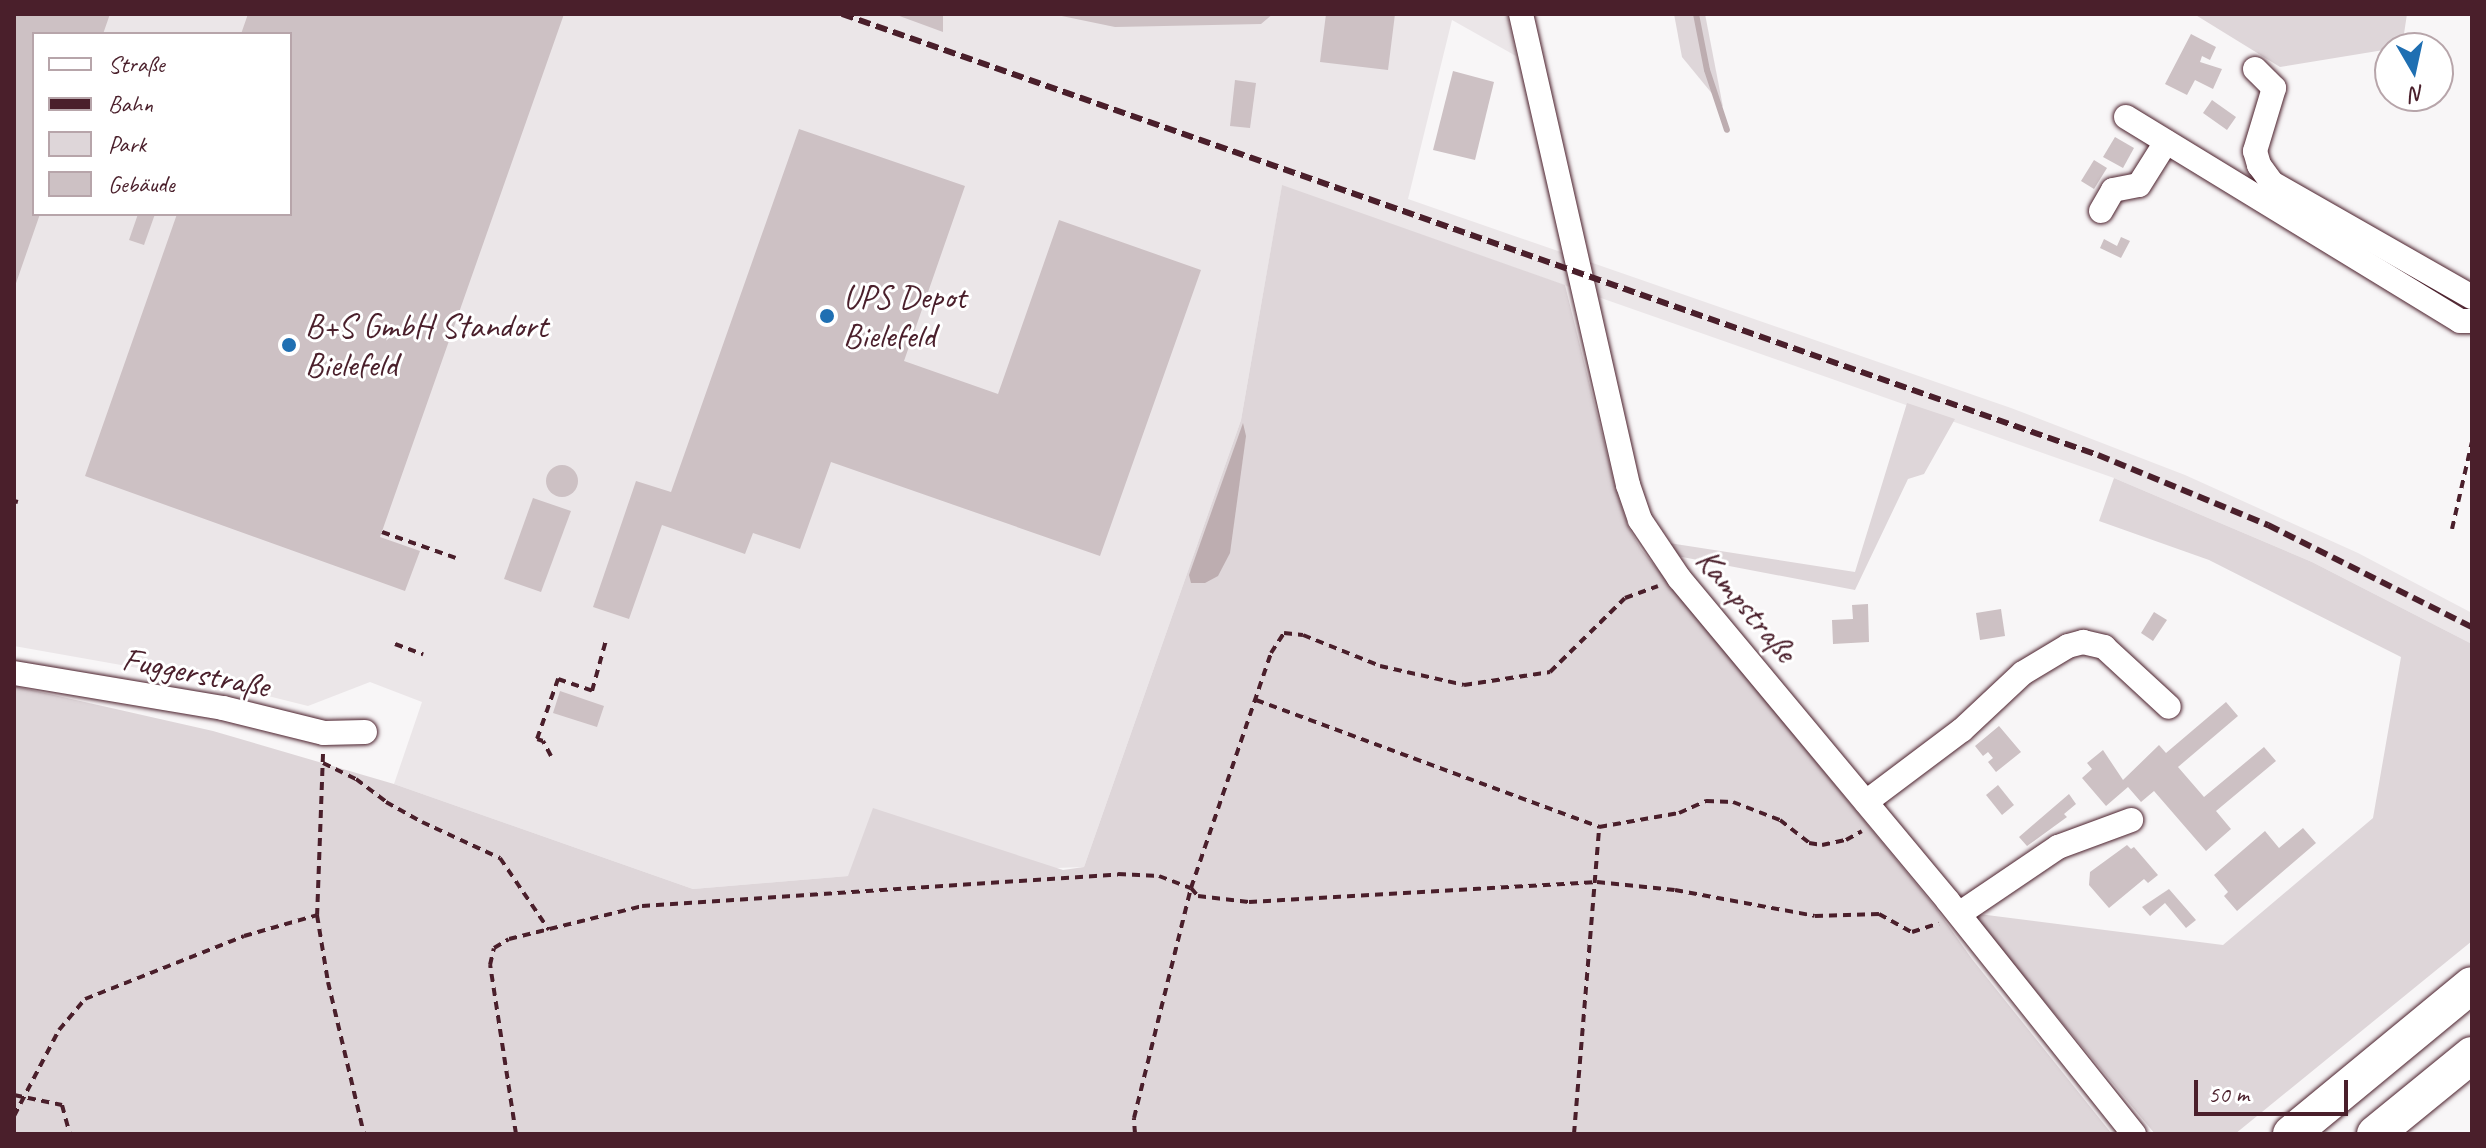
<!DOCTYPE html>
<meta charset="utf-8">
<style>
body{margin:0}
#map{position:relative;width:2486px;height:1148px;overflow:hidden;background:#f8f6f7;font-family:Caveat,sans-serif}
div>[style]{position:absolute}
.built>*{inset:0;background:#ebe6e8}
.green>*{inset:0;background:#ded6d9}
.water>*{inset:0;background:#bdadb0}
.stream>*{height:6px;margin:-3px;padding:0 3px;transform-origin:3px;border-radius:3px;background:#bdadb0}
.building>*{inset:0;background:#cdc1c4}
.round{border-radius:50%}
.path>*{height:4px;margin-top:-2px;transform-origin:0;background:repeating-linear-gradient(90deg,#4a1f2b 0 8px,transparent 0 14px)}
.roads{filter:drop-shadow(0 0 2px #4a1f2b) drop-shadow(0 0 2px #4a1f2b)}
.minor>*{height:24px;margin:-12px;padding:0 12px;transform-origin:12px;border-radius:12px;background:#fff}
.highway>*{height:36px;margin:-18px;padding:0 18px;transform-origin:18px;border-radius:18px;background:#fff}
.rail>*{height:6px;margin-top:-3px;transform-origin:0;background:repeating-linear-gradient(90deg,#4a1f2b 0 12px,transparent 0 18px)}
.dots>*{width:22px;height:22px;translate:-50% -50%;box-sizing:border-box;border:4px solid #fff;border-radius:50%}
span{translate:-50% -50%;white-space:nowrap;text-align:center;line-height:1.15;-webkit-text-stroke:6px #fff;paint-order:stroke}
.poi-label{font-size:34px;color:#4a1f2b}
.left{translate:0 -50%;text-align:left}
.street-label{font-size:34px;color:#4a1f2b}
.frame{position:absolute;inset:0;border:16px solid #4a1f2b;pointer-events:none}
.legend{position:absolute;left:32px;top:32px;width:260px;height:184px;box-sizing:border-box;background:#fff;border:2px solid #b7a5aa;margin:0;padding:10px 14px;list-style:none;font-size:24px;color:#4a1f2b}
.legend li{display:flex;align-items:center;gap:16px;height:40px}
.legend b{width:40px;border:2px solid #b7a5aa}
.north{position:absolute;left:2374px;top:32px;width:80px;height:80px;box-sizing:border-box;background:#fff;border:2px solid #b7a5aa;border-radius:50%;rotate:171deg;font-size:22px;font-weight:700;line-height:32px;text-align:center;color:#4a1f2b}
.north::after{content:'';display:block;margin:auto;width:28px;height:36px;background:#1f6fb2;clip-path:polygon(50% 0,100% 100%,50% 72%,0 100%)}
.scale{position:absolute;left:2194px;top:1080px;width:154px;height:36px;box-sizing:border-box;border:4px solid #4a1f2b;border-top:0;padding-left:10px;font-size:24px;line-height:28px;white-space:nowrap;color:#4a1f2b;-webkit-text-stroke:6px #fff;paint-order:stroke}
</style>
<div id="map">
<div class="built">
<i style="clip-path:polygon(evenodd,14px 14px,1507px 14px,1516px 56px,1452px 20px,1408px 199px,2011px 408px,2185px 475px,2358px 553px,2472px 613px,2472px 644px,2312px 562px,2114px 478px,1282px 186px,1241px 420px,1084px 867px,848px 876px,693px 889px,394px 784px,422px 702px,370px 682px,308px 706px,200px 679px,14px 646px,14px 14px,34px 34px,290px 34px,290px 214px,34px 214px,34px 34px)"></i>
</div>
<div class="green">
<i style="clip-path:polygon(1674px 14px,1705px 14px,1723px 107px,1682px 57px)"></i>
<i style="clip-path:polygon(2194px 14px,2407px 14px,2402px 47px,2280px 67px)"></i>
<i style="clip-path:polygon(1282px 185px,1565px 285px,1616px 490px,1628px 526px,1641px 549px,1935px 907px,1972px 959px,2112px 1134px,14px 1134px,14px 686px,213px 731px,394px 784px,693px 889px,848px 876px,873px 808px,1063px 870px,1084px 867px,1241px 420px)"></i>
<i style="clip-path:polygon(1907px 403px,1955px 419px,1924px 474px,1908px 479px,1855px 590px,1677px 556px,1669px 543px,1855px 572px)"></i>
<i style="clip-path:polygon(2114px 478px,2312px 562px,2472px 644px,2472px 941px,2235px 1134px,2155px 1134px,1971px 913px,2223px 945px,2373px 818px,2401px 657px,2209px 560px,2099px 521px)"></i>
</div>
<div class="water">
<i style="clip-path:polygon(1243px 423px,1246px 436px,1230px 553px,1218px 576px,1205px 583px,1191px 583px,1189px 575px)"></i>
</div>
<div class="stream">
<i style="left:1696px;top:14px;width:57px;rotate:78.9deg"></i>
<i style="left:1707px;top:70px;width:63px;rotate:71.6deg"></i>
</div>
<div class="building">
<i style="clip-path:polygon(14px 14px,110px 14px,103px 34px,34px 34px,34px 214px,40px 214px,14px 289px)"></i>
<i style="clip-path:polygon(248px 14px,564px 14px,380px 537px,420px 551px,405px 591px,85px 476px,177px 214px,290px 214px,290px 34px,241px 34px)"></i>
<i style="clip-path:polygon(894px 14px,943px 14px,943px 32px)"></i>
<i style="clip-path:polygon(1052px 14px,1273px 14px,1261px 24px,1115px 27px)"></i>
<i style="clip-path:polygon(1326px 14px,1395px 14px,1388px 70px,1320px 62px)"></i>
<i style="clip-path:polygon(2191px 34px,2216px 47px,2210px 60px,2202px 56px,2200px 62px,2222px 69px,2213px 89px,2195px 80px,2187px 95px,2165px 84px)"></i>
<i style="clip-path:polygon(1453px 71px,1494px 82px,1475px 160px,1433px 150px)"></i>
<i style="clip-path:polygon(1235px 80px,1256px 83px,1250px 128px,1230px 126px)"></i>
<i style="clip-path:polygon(2212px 100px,2236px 117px,2227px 130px,2203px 113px)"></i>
<i style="clip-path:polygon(799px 129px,965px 186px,904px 361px,998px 394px,1059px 220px,1201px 270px,1100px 556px,831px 462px,800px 549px,753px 533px,745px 554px,662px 525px,629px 619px,593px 607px,636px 481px,671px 492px)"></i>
<i style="clip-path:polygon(2115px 137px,2134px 148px,2123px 168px,2103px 157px)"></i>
<i style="clip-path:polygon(2094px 160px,2107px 168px,2094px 189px,2081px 181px)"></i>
<i style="clip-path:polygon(138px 214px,155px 214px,144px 245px,129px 240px)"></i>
<i style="clip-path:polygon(2121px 237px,2130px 241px,2121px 258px,2100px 248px,2104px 239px,2117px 246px)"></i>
<i class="round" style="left:546px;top:465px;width:32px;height:32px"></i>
<i style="clip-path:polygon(533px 498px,571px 511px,541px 592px,504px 579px)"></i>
<i style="clip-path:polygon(1868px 604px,1869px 642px,1833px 644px,1832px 620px,1853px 619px,1852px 605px)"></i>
<i style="clip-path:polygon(2001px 609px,2005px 636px,1980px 640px,1976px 613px)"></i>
<i style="clip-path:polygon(2154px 612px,2167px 620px,2153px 641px,2141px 633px)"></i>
<i style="clip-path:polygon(560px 691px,604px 706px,597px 727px,553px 713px)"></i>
<i style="clip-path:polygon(2226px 702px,2238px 716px,2178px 767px,2204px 797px,2264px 747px,2276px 761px,2216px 811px,2231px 829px,2206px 851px,2154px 791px,2141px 802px,2128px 787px,2106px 806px,2082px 778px,2092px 769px,2087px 763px,2103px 750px,2123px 780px,2159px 745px,2166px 753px)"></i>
<i style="clip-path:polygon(1999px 726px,2021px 752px,1996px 772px,1988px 762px,1993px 758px,1988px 752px,1983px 756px,1975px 746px)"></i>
<i style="clip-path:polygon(1998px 785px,2014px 805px,2002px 815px,1986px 795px)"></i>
<i style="clip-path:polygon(2069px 794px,2076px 804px,2064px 814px,2067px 817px,2027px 846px,2019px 837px)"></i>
<i style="clip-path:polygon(2303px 828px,2316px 843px,2237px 911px,2224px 896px,2228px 892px,2214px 875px,2265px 831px,2279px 848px)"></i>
<i style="clip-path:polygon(2127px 845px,2131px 849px,2134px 847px,2158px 875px,2148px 883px,2144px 879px,2109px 908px,2089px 885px,2090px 872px)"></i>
<i style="clip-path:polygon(2169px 889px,2196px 920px,2186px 928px,2165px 903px,2150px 916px,2142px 907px)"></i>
</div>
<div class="path">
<i style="left:14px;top:501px;width:4px;rotate:14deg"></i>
<i style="left:2452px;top:529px;width:89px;rotate:-77.1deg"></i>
<i style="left:382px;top:532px;width:78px;rotate:19.4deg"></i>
<i style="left:395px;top:644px;width:30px;rotate:20deg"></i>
<i style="left:1256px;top:700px;width:366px;rotate:20.3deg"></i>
<i style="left:323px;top:754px;width:161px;rotate:92.1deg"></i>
<i style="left:317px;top:915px;width:68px;rotate:80.7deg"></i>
<i style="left:328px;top:982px;width:156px;rotate:76.7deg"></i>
<i style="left:551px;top:756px;width:17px;rotate:-118deg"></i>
<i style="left:543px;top:741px;width:6px;rotate:-162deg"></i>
<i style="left:537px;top:739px;width:64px;rotate:-70.7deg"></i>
<i style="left:558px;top:679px;width:36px;rotate:19deg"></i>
<i style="left:592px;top:691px;width:53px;rotate:-74.6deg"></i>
<i style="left:323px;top:763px;width:37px;rotate:26deg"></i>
<i style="left:356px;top:779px;width:38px;rotate:37deg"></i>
<i style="left:386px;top:802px;width:41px;rotate:29.1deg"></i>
<i style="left:422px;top:822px;width:86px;rotate:24.8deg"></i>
<i style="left:500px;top:858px;width:87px;rotate:55.8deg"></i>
<i style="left:14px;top:1095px;width:49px;rotate:11.8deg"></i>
<i style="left:62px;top:1105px;width:30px;rotate:75deg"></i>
<i style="left:14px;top:1116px;width:97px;rotate:-62.4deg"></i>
<i style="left:59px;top:1030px;width:40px;rotate:-50deg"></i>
<i style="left:85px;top:999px;width:171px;rotate:-21.6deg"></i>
<i style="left:244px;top:936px;width:76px;rotate:-16deg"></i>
<i style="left:516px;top:1134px;width:171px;rotate:-98.7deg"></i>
<i style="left:490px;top:965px;width:17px;rotate:-77deg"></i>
<i style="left:494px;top:948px;width:17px;rotate:-31deg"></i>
<i style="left:509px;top:939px;width:137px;rotate:-13.9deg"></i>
<i style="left:642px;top:906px;width:477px;rotate:-3.8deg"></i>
<i style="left:1118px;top:874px;width:41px;rotate:2.8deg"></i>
<i style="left:1159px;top:876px;width:34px;rotate:21deg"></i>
<i style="left:1191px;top:888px;width:11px;rotate:49deg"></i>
<i style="left:1198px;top:896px;width:51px;rotate:6.7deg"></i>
<i style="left:1249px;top:902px;width:349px;rotate:-3.3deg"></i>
<i style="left:1597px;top:882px;width:78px;rotate:5.9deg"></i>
<i style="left:1675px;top:890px;width:142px;rotate:10.5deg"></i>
<i style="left:1815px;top:916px;width:64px;rotate:-1.8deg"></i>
<i style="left:1879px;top:914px;width:38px;rotate:29deg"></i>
<i style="left:1912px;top:932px;width:28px;rotate:-18deg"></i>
<i style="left:1135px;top:1134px;width:16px;rotate:-94deg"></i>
<i style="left:1134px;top:1118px;width:237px;rotate:-76.1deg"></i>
<i style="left:1191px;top:888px;width:248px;rotate:-71.2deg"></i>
<i style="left:1271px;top:653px;width:24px;rotate:-57deg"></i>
<i style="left:1284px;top:633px;width:19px;rotate:6deg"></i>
<i style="left:1303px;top:635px;width:83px;rotate:21.9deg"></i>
<i style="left:1380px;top:666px;width:86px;rotate:12.7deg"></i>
<i style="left:1464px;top:685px;width:87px;rotate:-8.6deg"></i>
<i style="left:1550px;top:672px;width:105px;rotate:-44.6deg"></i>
<i style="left:1625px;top:598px;width:35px;rotate:-20deg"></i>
<i style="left:1574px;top:1134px;width:308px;rotate:-85.3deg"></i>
<i style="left:1599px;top:827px;width:81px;rotate:-9.9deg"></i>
<i style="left:1679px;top:813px;width:30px;rotate:-24deg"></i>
<i style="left:1706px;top:801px;width:27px;rotate:2deg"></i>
<i style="left:1733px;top:802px;width:50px;rotate:21deg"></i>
<i style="left:1780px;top:820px;width:37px;rotate:38deg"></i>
<i style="left:1809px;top:843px;width:13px;rotate:9deg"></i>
<i style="left:1822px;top:845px;width:25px;rotate:-12deg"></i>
<i style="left:1846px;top:840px;width:18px;rotate:-29deg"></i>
</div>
<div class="roads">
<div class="minor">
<i style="left:1521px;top:14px;width:483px;rotate:77.2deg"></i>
<i style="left:1628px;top:485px;width:37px;rotate:71deg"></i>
<i style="left:1640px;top:520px;width:70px;rotate:56.1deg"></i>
<i style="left:1679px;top:578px;width:420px;rotate:50.2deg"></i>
<i style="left:1948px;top:901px;width:298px;rotate:51.4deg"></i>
<i style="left:2255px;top:69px;width:27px;rotate:45deg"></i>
<i style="left:2274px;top:88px;width:66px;rotate:106.8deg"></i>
<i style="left:2255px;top:151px;width:15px;rotate:74deg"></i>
<i style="left:2259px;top:165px;width:22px;rotate:54deg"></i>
<i style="left:2272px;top:183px;width:230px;rotate:29.7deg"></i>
<i style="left:2126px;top:117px;width:391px;rotate:31.4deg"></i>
<i style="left:2460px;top:321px;width:12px"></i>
<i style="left:2101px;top:211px;width:24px;rotate:-60deg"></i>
<i style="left:2113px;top:190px;width:26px;rotate:-11deg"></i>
<i style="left:2139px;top:185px;width:51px;rotate:-57.9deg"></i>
<i style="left:14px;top:673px;width:212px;rotate:9.5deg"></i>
<i style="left:223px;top:708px;width:104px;rotate:13.9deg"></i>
<i style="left:324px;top:733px;width:41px;rotate:-1.4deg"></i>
<i style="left:1866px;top:802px;width:120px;rotate:-36.9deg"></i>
<i style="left:1962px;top:730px;width:83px;rotate:-43.1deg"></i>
<i style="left:2023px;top:673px;width:52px;rotate:-31deg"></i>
<i style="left:2068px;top:646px;width:16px;rotate:-15deg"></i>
<i style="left:2083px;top:642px;width:22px;rotate:13deg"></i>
<i style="left:2104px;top:647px;width:88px;rotate:42.7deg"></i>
<i style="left:1959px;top:914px;width:120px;rotate:-34.1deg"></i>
<i style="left:2058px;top:847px;width:78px;rotate:-20.3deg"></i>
</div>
<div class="highway">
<i style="left:2291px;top:1134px;width:234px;rotate:-39.5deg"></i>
<i style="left:2375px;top:1134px;width:125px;rotate:-39.2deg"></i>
</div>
</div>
<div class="rail">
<i style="left:842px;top:14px;width:1331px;rotate:19.35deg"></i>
<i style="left:2098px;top:455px;width:184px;rotate:22.4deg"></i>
<i style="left:2268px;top:525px;width:228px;rotate:26.6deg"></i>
</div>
<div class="dots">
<i style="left:827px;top:316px;background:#1f6fb2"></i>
<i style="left:289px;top:345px;background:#1f6fb2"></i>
</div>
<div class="poi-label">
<span class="left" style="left:843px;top:316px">UPS Depot<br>Bielefeld</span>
<span class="left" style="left:305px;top:345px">B+S GmbH Standort<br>Bielefeld</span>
</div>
<div class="street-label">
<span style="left:1747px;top:605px;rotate:50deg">Kampstraße</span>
<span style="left:196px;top:672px;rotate:11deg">Fuggerstraße</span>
</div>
<div class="frame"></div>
<ul class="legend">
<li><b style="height:10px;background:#fff"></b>Straße</li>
<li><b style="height:10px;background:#4a1f2b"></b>Bahn</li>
<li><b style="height:22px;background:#ded6d9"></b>Park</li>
<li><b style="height:22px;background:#cdc1c4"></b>Gebäude</li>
</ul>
<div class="north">N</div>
<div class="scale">50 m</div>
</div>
